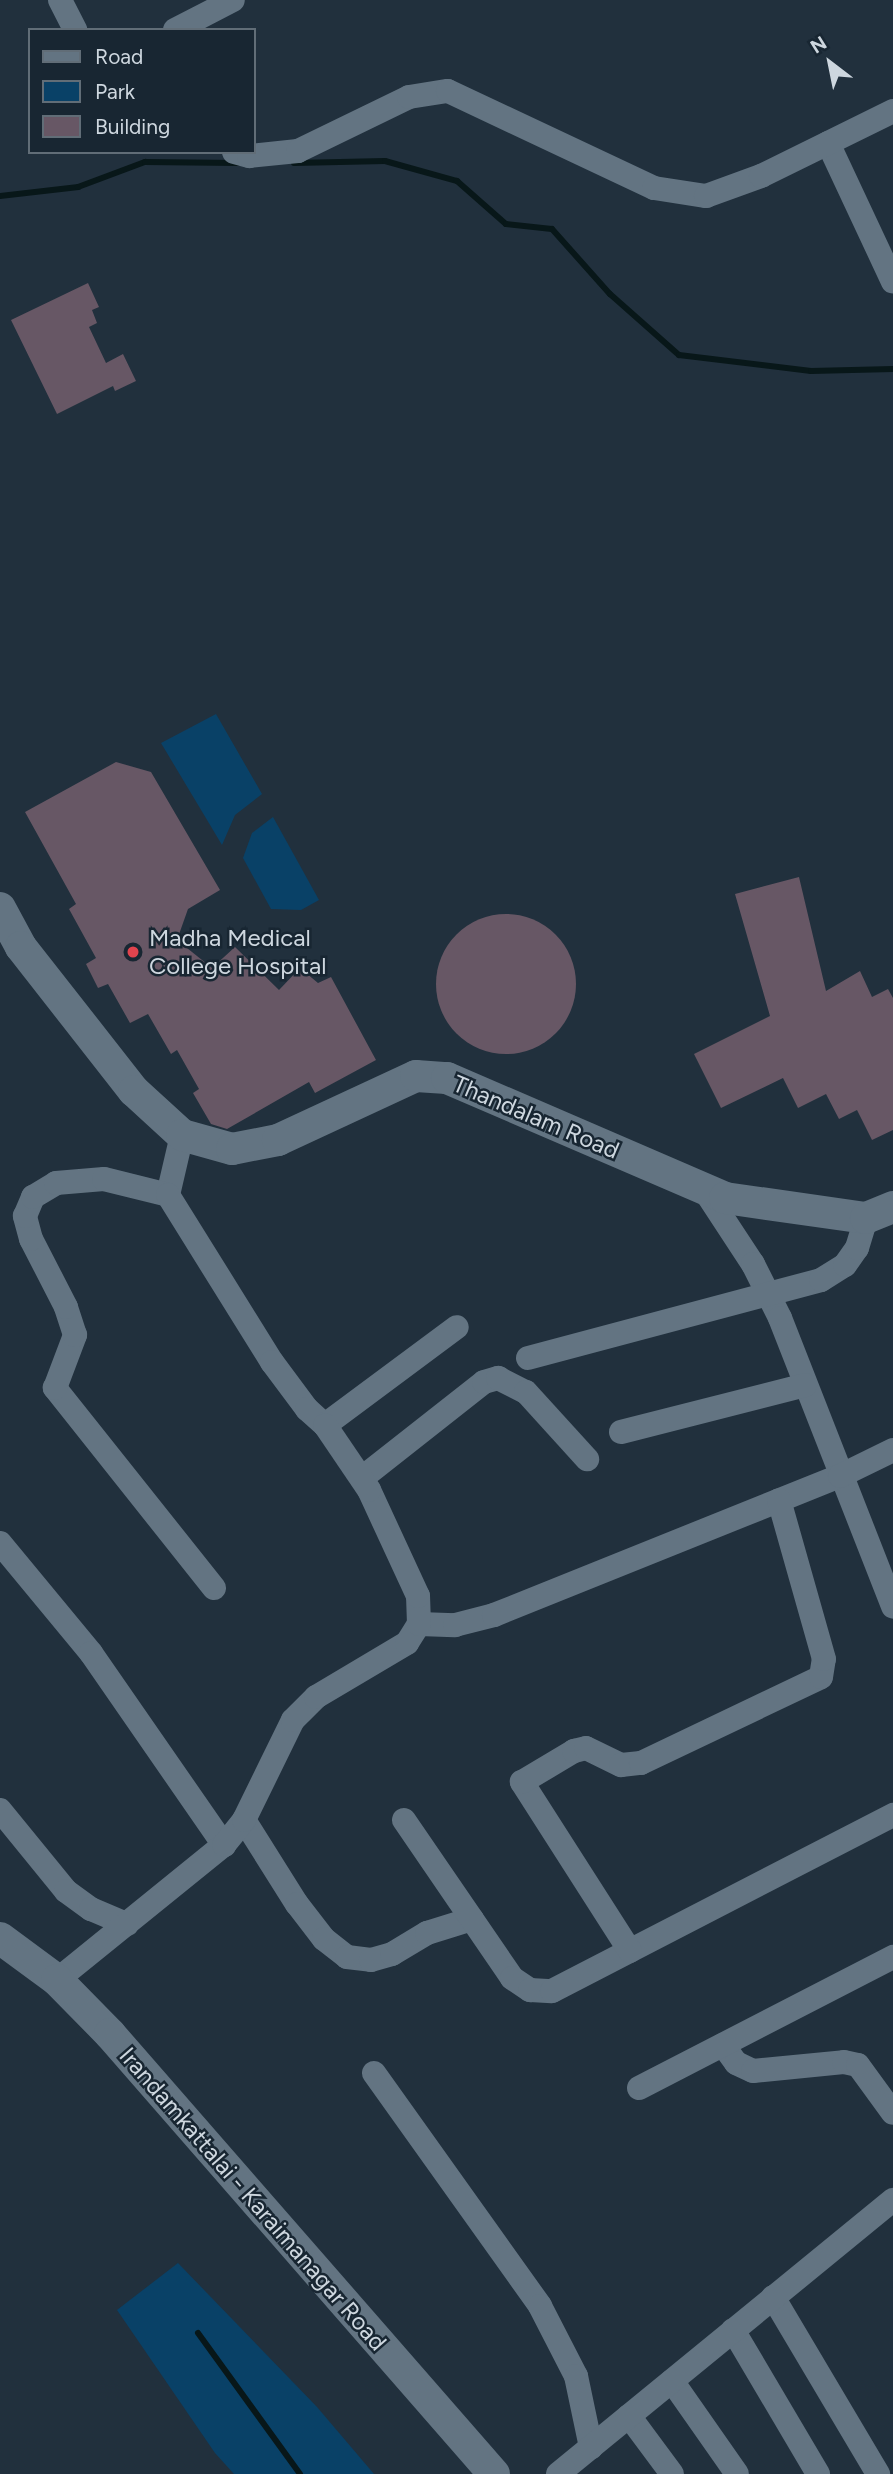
<!DOCTYPE html>
<style>
body{margin:0}
#map{position:relative;width:893px;height:2474px;overflow:hidden;background:#21303d;font-family:Figtree,sans-serif}
div>[style]{position:absolute}
.green>*{inset:0;background:#094167}
.stream>*{height:6px;margin:-3px;padding:0 3px;transform-origin:3px;border-radius:3px;background:#081719}
.building>*{inset:0;background:#675765}
.round{border-radius:50%}
.minor>*{height:24px;margin:-12px;padding:0 12px;transform-origin:12px;border-radius:12px;background:#637482}
.tertiary>*{height:32px;margin:-16px;padding:0 16px;transform-origin:16px;border-radius:16px;background:#637482}
.dots>*{width:19px;height:19px;translate:-50% -50%;box-sizing:border-box;border:4px solid #182632;border-radius:50%}
span{translate:-50% -50%;white-space:nowrap;text-align:center;line-height:1.15;-webkit-text-stroke:5px #182632;paint-order:stroke}
.poi-label{font-size:24px;color:#ced7df}
.left{translate:0 -50%;text-align:left}
.street-label{font-size:24px;color:#ced7df}
.legend{position:absolute;left:28px;top:28px;width:228px;height:126px;box-sizing:border-box;background:#182632;border:2px solid #616d77;margin:0;padding:9px 12px;list-style:none;font-size:21px;color:#ced7df}
.legend li{display:flex;align-items:center;gap:14px;height:35px}
.legend b{width:35px;border:2px solid #616d77}
.north{position:absolute;left:795px;top:28px;width:70px;height:70px;-webkit-text-stroke:5px #182632;paint-order:stroke;rotate:328deg;font-size:19px;font-weight:700;line-height:28px;text-align:center;color:#ced7df}
.north::after{content:'';display:block;margin:auto;width:24px;height:32px;background:#ced7df;clip-path:polygon(50% 0,100% 100%,50% 72%,0 100%)}
</style>
<div id="map">
<div class="green">
<i style="clip-path:polygon(216px 714px,262px 794px,235px 815px,222px 845px,161px 743px)"></i>
<i style="clip-path:polygon(273px 817px,319px 900px,301px 910px,271px 909px,243px 858px,252px 833px)"></i>
<i style="clip-path:polygon(178px 2263px,317px 2407px,374px 2474px,234px 2474px,215px 2453px,117px 2310px)"></i>
</div>
<div class="stream">
<i style="left:294px;top:163px;width:91px;rotate:-1.3deg"></i>
<i style="left:385px;top:161px;width:75px;rotate:15.5deg"></i>
<i style="left:457px;top:181px;width:65px;rotate:41.3deg"></i>
<i style="left:506px;top:224px;width:46px;rotate:6.2deg"></i>
<i style="left:552px;top:229px;width:87px;rotate:48.3deg"></i>
<i style="left:610px;top:294px;width:92px;rotate:41.5deg"></i>
<i style="left:679px;top:355px;width:133px;rotate:6.9deg"></i>
<i style="left:811px;top:371px;width:82px;rotate:-1.4deg"></i>
<i style="left:0;top:196px;width:79px;rotate:-6.6deg"></i>
<i style="left:78px;top:187px;width:72px;rotate:-20.5deg"></i>
<i style="left:145px;top:162px;width:93px;rotate:0.6deg"></i>
<i style="left:198px;top:2333px;width:174px;rotate:54.1deg"></i>
</div>
<div class="building">
<i style="clip-path:polygon(88px 283px,99px 307px,92px 310px,97px 323px,89px 327px,106px 363px,123px 354px,136px 381px,115px 391px,113px 386px,57px 414px,11px 320px)"></i>
<i style="clip-path:polygon(116px 762px,151px 772px,220px 890px,188px 909px,177px 940px,212px 968px,235px 947px,279px 990px,300px 968px,318px 983px,331px 977px,376px 1060px,315px 1093px,309px 1082px,227px 1129px,211px 1124px,193px 1093px,199px 1089px,177px 1050px,171px 1054px,148px 1014px,130px 1023px,108px 984px,98px 988px,86px 964px,96px 958px,69px 909px,76px 904px,25px 812px)"></i>
<i style="clip-path:polygon(799px 877px,826px 991px,860px 971px,872px 997px,888px 989px,893px 998px,893px 1130px,872px 1140px,857px 1110px,839px 1119px,826px 1094px,798px 1108px,783px 1078px,721px 1108px,694px 1054px,770px 1016px,735px 894px)"></i>
<i class="round" style="left:436px;top:914px;width:140px;height:140px"></i>
</div>
<div class="minor">
<i style="left:60px;top:0;width:34px;rotate:63deg"></i>
<i style="left:175px;top:30px;width:65px;rotate:-27.3deg"></i>
<i style="left:828px;top:143px;width:153px;rotate:64.9deg"></i>
<i style="left:234px;top:152px;width:16px;rotate:15deg"></i>
<i style="left:249px;top:156px;width:49px;rotate:-5.8deg"></i>
<i style="left:298px;top:151px;width:123px;rotate:-25.9deg"></i>
<i style="left:409px;top:97px;width:39px;rotate:-9deg"></i>
<i style="left:448px;top:91px;width:228px;rotate:25.2deg"></i>
<i style="left:654px;top:188px;width:53px;rotate:8.7deg"></i>
<i style="left:706px;top:196px;width:59px;rotate:-20deg"></i>
<i style="left:761px;top:176px;width:147px;rotate:-26.2deg"></i>
<i style="left:703px;top:1188px;width:91px;rotate:56.7deg"></i>
<i style="left:753px;top:1264px;width:60px;rotate:63.4deg"></i>
<i style="left:780px;top:1318px;width:310px;rotate:68.6deg"></i>
<i style="left:168px;top:1195px;width:62px;rotate:-76.9deg"></i>
<i style="left:528px;top:1358px;width:303px;rotate:-14.9deg"></i>
<i style="left:821px;top:1280px;width:28px;rotate:-32deg"></i>
<i style="left:845px;top:1265px;width:21px;rotate:-55deg"></i>
<i style="left:857px;top:1248px;width:31px;rotate:-73deg"></i>
<i style="left:621px;top:1432px;width:190px;rotate:-14.3deg"></i>
<i style="left:362px;top:1478px;width:155px;rotate:-38.2deg"></i>
<i style="left:484px;top:1382px;width:15px;rotate:-16deg"></i>
<i style="left:498px;top:1378px;width:31px;rotate:27deg"></i>
<i style="left:526px;top:1392px;width:91px;rotate:47.7deg"></i>
<i style="left:0;top:1543px;width:143px;rotate:50.4deg"></i>
<i style="left:91px;top:1653px;width:234px;rotate:55.3deg"></i>
<i style="left:214px;top:1588px;width:256px;rotate:-128.5deg"></i>
<i style="left:55px;top:1388px;width:57px;rotate:-69.3deg"></i>
<i style="left:75px;top:1335px;width:29px;rotate:-108deg"></i>
<i style="left:66px;top:1307px;width:76px;rotate:-117.2deg"></i>
<i style="left:31px;top:1239px;width:24px;rotate:-105deg"></i>
<i style="left:25px;top:1216px;width:21px;rotate:-67deg"></i>
<i style="left:33px;top:1197px;width:27px;rotate:-31deg"></i>
<i style="left:56px;top:1183px;width:48px;rotate:-4.8deg"></i>
<i style="left:104px;top:1179px;width:66px;rotate:14deg"></i>
<i style="left:168px;top:1195px;width:197px;rotate:58.1deg"></i>
<i style="left:272px;top:1362px;width:59px;rotate:53.3deg"></i>
<i style="left:307px;top:1409px;width:24px;rotate:42deg"></i>
<i style="left:325px;top:1425px;width:164px;rotate:-36.6deg"></i>
<i style="left:419px;top:1624px;width:36px;rotate:2deg"></i>
<i style="left:455px;top:1625px;width:40px;rotate:-14.4deg"></i>
<i style="left:494px;top:1615px;width:373px;rotate:-21.9deg"></i>
<i style="left:840px;top:1476px;width:59px;rotate:-26.1deg"></i>
<i style="left:0;top:1810px;width:104px;rotate:50.8deg"></i>
<i style="left:66px;top:1891px;width:31px;rotate:36deg"></i>
<i style="left:91px;top:1909px;width:39px;rotate:23deg"></i>
<i style="left:244px;top:1820px;width:99px;rotate:57.8deg"></i>
<i style="left:297px;top:1904px;width:44px;rotate:52.4deg"></i>
<i style="left:324px;top:1939px;width:29px;rotate:38deg"></i>
<i style="left:347px;top:1957px;width:24px;rotate:7deg"></i>
<i style="left:371px;top:1960px;width:22px;rotate:-16deg"></i>
<i style="left:392px;top:1954px;width:41px;rotate:-31deg"></i>
<i style="left:427px;top:1933px;width:47px;rotate:-17.3deg"></i>
<i style="left:404px;top:1820px;width:191px;rotate:55.6deg"></i>
<i style="left:512px;top:1978px;width:22px;rotate:34deg"></i>
<i style="left:530px;top:1990px;width:22px;rotate:3deg"></i>
<i style="left:552px;top:1991px;width:384px;rotate:-27.3deg"></i>
<i style="left:630px;top:1951px;width:201px;rotate:-122.6deg"></i>
<i style="left:522px;top:1782px;width:61px;rotate:-30.8deg"></i>
<i style="left:574px;top:1751px;width:12px;rotate:-14deg"></i>
<i style="left:586px;top:1748px;width:39px;rotate:26deg"></i>
<i style="left:621px;top:1765px;width:20px;rotate:-6deg"></i>
<i style="left:641px;top:1763px;width:199px;rotate:-25.5deg"></i>
<i style="left:821px;top:1677px;width:18px;rotate:-81deg"></i>
<i style="left:824px;top:1659px;width:165px;rotate:-105.8deg"></i>
<i style="left:57px;top:1980px;width:215px;rotate:-39deg"></i>
<i style="left:224px;top:1845px;width:32px;rotate:-51deg"></i>
<i style="left:244px;top:1820px;width:111px;rotate:-63.9deg"></i>
<i style="left:293px;top:1720px;width:33px;rotate:-45deg"></i>
<i style="left:316px;top:1697px;width:106px;rotate:-30.7deg"></i>
<i style="left:407px;top:1643px;width:22px;rotate:-58deg"></i>
<i style="left:419px;top:1624px;width:28px;rotate:-92deg"></i>
<i style="left:418px;top:1596px;width:117px;rotate:-114.8deg"></i>
<i style="left:369px;top:1490px;width:78px;rotate:-124.1deg"></i>
<i style="left:723px;top:2045px;width:22px;rotate:54deg"></i>
<i style="left:736px;top:2063px;width:19px;rotate:25deg"></i>
<i style="left:753px;top:2071px;width:91px;rotate:-5.6deg"></i>
<i style="left:844px;top:2062px;width:14px;rotate:12deg"></i>
<i style="left:858px;top:2065px;width:59px;rotate:53.9deg"></i>
<i style="left:374px;top:2073px;width:286px;rotate:54.5deg"></i>
<i style="left:540px;top:2306px;width:79px;rotate:62.8deg"></i>
<i style="left:576px;top:2376px;width:73px;rotate:78.1deg"></i>
<i style="left:639px;top:2088px;width:286px;rotate:-27.3deg"></i>
<i style="left:773px;top:2297px;width:206px;rotate:59.3deg"></i>
<i style="left:733px;top:2330px;width:167px;rotate:59.4deg"></i>
<i style="left:672px;top:2381px;width:113px;rotate:55deg"></i>
<i style="left:629px;top:2416px;width:72px;rotate:53.4deg"></i>
<i style="left:558px;top:2474px;width:433px;rotate:-39.3deg"></i>
</div>
<div class="tertiary">
<i style="left:0;top:908px;width:44px;rotate:61.7deg"></i>
<i style="left:21px;top:947px;width:183px;rotate:51.9deg"></i>
<i style="left:134px;top:1091px;width:65px;rotate:42.5deg"></i>
<i style="left:182px;top:1135px;width:52px;rotate:15.6deg"></i>
<i style="left:232px;top:1149px;width:47px;rotate:-11.1deg"></i>
<i style="left:278px;top:1140px;width:152px;rotate:-24.9deg"></i>
<i style="left:416px;top:1076px;width:31px;rotate:4deg"></i>
<i style="left:447px;top:1078px;width:303px;rotate:23.3deg"></i>
<i style="left:725px;top:1198px;width:142px;rotate:8.1deg"></i>
<i style="left:866px;top:1218px;width:29px;rotate:-22deg"></i>
<i style="left:0;top:1938px;width:71px;rotate:36.4deg"></i>
<i style="left:57px;top:1980px;width:76px;rotate:45.5deg"></i>
<i style="left:110px;top:2034px;width:584px;rotate:48.89deg"></i>
</div>
<div class="dots">
<i style="left:133px;top:952px;background:#e0444e"></i>
</div>
<div class="poi-label">
<span class="left" style="left:149px;top:952px">Madha Medical<br>College Hospital</span>
</div>
<div class="street-label">
<span style="left:536px;top:1117px;rotate:23deg">Thandalam Road</span>
<span style="left:253px;top:2199px;rotate:49deg">Irandamkattalai - Karaimanagar Road</span>
</div>
<ul class="legend">
<li><b style="height:9px;background:#637482"></b>Road</li>
<li><b style="height:19px;background:#094167"></b>Park</li>
<li><b style="height:19px;background:#675765"></b>Building</li>
</ul>
<div class="north">N</div>
</div>
